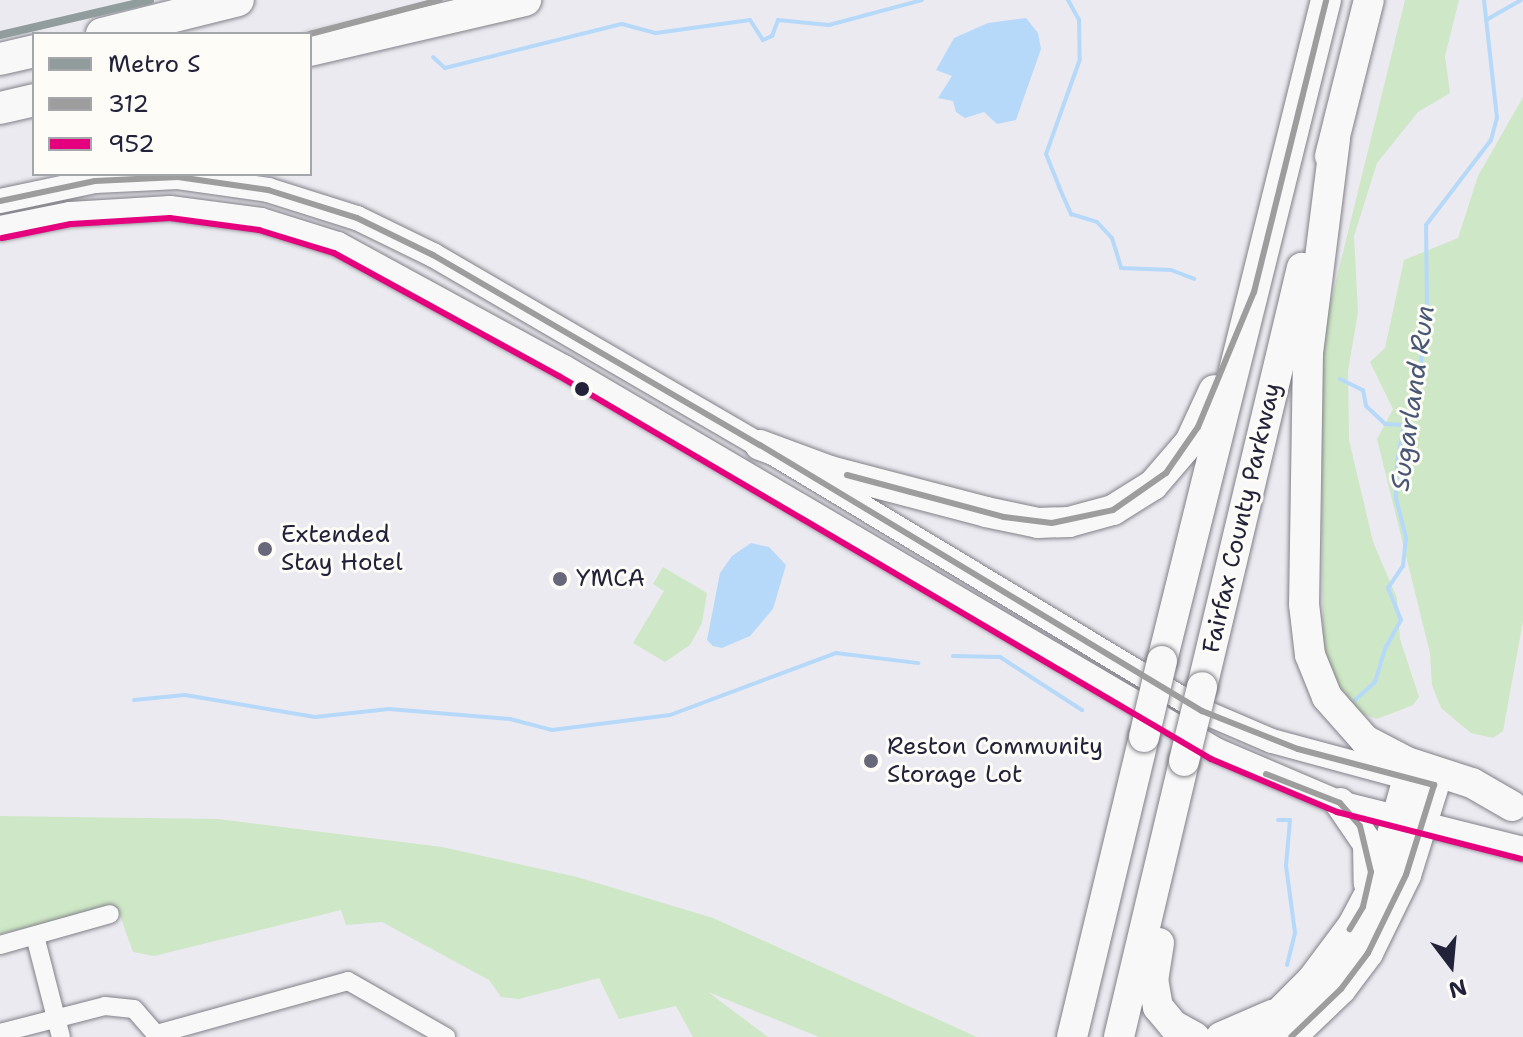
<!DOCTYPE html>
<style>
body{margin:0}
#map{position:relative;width:1523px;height:1037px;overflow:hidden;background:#ebeaf0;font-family:"Shantell Sans",sans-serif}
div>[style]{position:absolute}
.green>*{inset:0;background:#cee7c6}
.water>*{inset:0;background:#b6d9fa}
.stream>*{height:4px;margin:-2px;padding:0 2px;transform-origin:2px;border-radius:2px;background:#b6d9fa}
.roads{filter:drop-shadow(0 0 2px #818088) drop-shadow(0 0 2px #818088)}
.minor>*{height:18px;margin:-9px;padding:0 9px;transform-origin:9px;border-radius:9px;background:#f9f8f8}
.secondary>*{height:24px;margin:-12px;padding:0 12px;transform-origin:12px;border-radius:12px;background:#f9f8f8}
.trunk>*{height:30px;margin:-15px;padding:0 15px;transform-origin:15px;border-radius:15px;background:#f9f8f8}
.motorway>*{height:32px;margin:-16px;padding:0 16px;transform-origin:16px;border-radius:16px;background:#f9f8f8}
.bridges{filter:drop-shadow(0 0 2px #818088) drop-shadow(0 0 2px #818088)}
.trunk-bridge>*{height:30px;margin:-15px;padding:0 15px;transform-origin:15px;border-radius:15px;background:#f9f8f8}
.bus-1>*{height:6px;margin:-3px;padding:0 3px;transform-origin:3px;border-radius:3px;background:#9d9d9e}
.bus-2>*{height:6px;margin:-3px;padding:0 3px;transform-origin:3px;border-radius:3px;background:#e5007d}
.metro-1>*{height:8px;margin:-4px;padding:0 4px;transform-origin:4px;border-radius:4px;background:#919d9d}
.dots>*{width:22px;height:22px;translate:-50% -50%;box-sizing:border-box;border:4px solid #fdfcf7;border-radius:50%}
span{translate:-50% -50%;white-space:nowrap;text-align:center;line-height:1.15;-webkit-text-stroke:6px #fdfcf7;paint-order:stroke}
.street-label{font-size:24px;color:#22223b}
.poi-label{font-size:24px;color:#22223b}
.left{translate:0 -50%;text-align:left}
.water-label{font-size:26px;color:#485776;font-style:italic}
.legend{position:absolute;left:32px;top:32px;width:280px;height:144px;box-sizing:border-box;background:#fdfcf7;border:2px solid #a5a5ac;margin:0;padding:10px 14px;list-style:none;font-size:24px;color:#22223b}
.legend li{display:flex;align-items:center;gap:16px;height:40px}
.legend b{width:40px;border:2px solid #a5a5ac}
.north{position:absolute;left:1411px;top:925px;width:80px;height:80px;-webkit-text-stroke:6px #fdfcf7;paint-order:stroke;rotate:164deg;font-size:22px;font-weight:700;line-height:32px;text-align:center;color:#22223b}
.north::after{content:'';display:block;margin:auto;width:28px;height:36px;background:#22223b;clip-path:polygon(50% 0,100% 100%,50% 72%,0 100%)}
</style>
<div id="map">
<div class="green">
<i style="clip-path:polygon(1405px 0,1459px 0,1445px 56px,1450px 93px,1418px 112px,1377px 163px,1354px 236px,1358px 312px,1348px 371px,1349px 440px,1373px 542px,1397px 598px,1400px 639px,1419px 697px,1413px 705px,1377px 719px,1359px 713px,1335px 680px,1323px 650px,1321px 342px)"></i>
<i style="clip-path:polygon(1523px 97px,1523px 621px,1503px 731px,1493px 738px,1471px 733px,1441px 708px,1432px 685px,1430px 653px,1377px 439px,1393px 409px,1370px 362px,1385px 348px,1404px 260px,1458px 238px,1478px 176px)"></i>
<i style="clip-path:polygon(663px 567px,707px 593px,702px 623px,690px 645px,665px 662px,633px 643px,664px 591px,653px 584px)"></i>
<i style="clip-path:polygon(0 816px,218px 819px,442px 847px,577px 877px,713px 918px,977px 1037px,819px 1037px,708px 992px,768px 1037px,693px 1037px,676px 1006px,619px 1019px,599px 978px,519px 999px,501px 997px,489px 980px,382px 922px,346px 925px,341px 910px,154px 956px,133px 952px,117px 907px,0 934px)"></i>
</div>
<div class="water">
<i style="clip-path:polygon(1026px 18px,1038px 33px,1041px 49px,1016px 120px,997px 124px,984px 112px,965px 118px,956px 112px,953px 101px,938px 98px,952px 76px,936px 70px,954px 38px,988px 23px)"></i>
<i style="clip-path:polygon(751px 543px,769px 547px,786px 565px,773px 609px,750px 636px,722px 648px,713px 646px,707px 640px,720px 573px,732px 556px)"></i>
</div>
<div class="stream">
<i style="left:1068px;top:0;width:23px;rotate:61deg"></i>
<i style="left:1079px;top:20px;width:39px;rotate:89deg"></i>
<i style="left:1080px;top:59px;width:101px;rotate:109.7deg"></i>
<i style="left:1046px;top:154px;width:35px;rotate:68deg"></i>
<i style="left:1059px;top:187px;width:30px;rotate:66deg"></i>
<i style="left:1071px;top:214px;width:27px;rotate:17deg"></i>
<i style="left:1097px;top:222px;width:22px;rotate:47deg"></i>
<i style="left:1112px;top:238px;width:31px;rotate:73deg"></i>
<i style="left:1121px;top:268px;width:50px;rotate:2.3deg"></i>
<i style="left:1171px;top:270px;width:25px;rotate:21deg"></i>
<i style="left:1486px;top:20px;width:40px;rotate:-29.7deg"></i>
<i style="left:433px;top:57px;width:16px;rotate:43deg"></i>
<i style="left:445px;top:68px;width:182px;rotate:-14deg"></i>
<i style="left:622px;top:24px;width:35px;rotate:15deg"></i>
<i style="left:656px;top:33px;width:95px;rotate:-7.9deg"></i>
<i style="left:750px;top:20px;width:24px;rotate:57deg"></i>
<i style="left:763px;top:40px;width:10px;rotate:-24deg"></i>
<i style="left:772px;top:36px;width:17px;rotate:-69deg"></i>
<i style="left:778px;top:20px;width:51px;rotate:5.6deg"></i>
<i style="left:829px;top:25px;width:96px;rotate:-15deg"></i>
<i style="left:1340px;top:379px;width:25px;rotate:26deg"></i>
<i style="left:1363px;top:390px;width:16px;rotate:79deg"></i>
<i style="left:1366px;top:406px;width:26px;rotate:43deg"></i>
<i style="left:1385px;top:424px;width:19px;rotate:3deg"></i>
<i style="left:953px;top:656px;width:47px;rotate:1.2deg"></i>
<i style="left:1000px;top:657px;width:98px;rotate:32.9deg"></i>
<i style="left:134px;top:700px;width:51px;rotate:-5.6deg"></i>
<i style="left:185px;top:695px;width:132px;rotate:9.6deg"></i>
<i style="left:315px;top:717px;width:74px;rotate:-6.2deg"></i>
<i style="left:389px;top:709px;width:121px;rotate:4.7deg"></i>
<i style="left:510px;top:719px;width:43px;rotate:14.7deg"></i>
<i style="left:552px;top:730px;width:119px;rotate:-7.2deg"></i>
<i style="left:670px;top:715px;width:177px;rotate:-20.5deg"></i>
<i style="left:836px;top:653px;width:83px;rotate:7deg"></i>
<i style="left:1355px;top:700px;width:27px;rotate:-42deg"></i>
<i style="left:1375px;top:682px;width:37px;rotate:-73deg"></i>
<i style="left:1386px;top:647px;width:31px;rotate:-61deg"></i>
<i style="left:1401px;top:620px;width:35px;rotate:-112deg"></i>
<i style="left:1388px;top:588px;width:27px;rotate:-56deg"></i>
<i style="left:1403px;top:566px;width:28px;rotate:-84deg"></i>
<i style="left:1406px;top:538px;width:41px;rotate:-104deg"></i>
<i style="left:1396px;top:498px;width:36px;rotate:-88deg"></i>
<i style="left:1397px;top:462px;width:38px;rotate:-79deg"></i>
<i style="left:1404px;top:425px;width:20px;rotate:-57deg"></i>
<i style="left:1415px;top:408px;width:94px;rotate:-82.6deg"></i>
<i style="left:1427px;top:315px;width:90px;rotate:-90.6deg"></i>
<i style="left:1426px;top:225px;width:107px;rotate:-52.6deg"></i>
<i style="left:1491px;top:140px;width:23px;rotate:-75deg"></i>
<i style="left:1497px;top:118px;width:119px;rotate:-96.3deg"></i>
<i style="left:1278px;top:820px;width:12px"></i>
<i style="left:1290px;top:820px;width:46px;rotate:95deg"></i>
<i style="left:1286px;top:866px;width:68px;rotate:82.3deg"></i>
<i style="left:1295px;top:933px;width:33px;rotate:104deg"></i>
</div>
<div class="roads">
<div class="minor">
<i style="left:35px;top:936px;width:104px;rotate:75.6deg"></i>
<i style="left:0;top:945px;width:114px;rotate:-15.7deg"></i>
<i style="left:0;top:1033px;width:108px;rotate:-14.4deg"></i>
<i style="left:105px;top:1006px;width:29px;rotate:6deg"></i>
<i style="left:134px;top:1009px;width:37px;rotate:49deg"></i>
<i style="left:157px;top:1034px;width:198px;rotate:-15.5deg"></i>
<i style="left:348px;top:981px;width:113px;rotate:29.7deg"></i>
</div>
<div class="secondary">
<i style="left:0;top:201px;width:97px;rotate:-11.9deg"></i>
<i style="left:95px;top:181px;width:83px;rotate:-2.8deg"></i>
<i style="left:178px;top:177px;width:91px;rotate:8.2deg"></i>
<i style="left:268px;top:190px;width:93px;rotate:17.5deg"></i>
<i style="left:357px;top:218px;width:85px;rotate:26deg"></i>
<i style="left:433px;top:255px;width:378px;rotate:30.2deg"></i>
<i style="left:760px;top:445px;width:516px;rotate:31.04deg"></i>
<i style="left:1202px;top:711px;width:76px;rotate:23.2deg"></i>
<i style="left:1272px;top:741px;width:157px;rotate:15.1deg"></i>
<i style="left:0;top:228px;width:71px;rotate:-11.3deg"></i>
<i style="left:70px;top:214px;width:100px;rotate:-3.4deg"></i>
<i style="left:170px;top:208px;width:92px;rotate:7.5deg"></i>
<i style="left:261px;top:220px;width:81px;rotate:17.3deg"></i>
<i style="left:338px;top:244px;width:257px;rotate:28.6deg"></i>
<i style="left:564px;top:367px;width:756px;rotate:30.43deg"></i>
<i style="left:1216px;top:750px;width:135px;rotate:23.1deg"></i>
<i style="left:1340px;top:803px;width:189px;rotate:14.1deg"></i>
</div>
<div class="trunk">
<i style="left:1335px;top:139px;width:216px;rotate:97.2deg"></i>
<i style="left:1308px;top:353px;width:251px;rotate:90.9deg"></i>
<i style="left:1304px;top:604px;width:51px;rotate:83.3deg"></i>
<i style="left:1310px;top:655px;width:45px;rotate:68deg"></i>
<i style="left:1327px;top:697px;width:57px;rotate:48.5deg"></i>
<i style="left:1365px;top:740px;width:47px;rotate:27.6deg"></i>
<i style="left:1407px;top:762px;width:68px;rotate:17.9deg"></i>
<i style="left:1472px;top:783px;width:46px;rotate:29.9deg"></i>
<i style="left:1330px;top:156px;width:161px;rotate:-76deg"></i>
<i style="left:760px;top:445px;width:75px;rotate:20.4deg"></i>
<i style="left:830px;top:471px;width:161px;rotate:14.7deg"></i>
<i style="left:986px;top:512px;width:53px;rotate:11.9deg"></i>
<i style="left:1038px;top:523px;width:31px;rotate:-2deg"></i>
<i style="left:1069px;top:522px;width:46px;rotate:-15.3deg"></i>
<i style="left:1113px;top:510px;width:47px;rotate:-32deg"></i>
<i style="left:1153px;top:485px;width:57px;rotate:-49.3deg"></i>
<i style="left:1190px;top:442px;width:57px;rotate:-65.2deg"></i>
<i style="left:1162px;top:661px;width:681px;rotate:-76.07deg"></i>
<i style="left:1202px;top:687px;width:431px;rotate:-76.6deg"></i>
<i style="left:1340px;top:803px;width:50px;rotate:55.7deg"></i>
<i style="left:1368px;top:844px;width:39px;rotate:89deg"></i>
<i style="left:1159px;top:943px;width:36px;rotate:99deg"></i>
<i style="left:1153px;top:979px;width:28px;rotate:80deg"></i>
<i style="left:1158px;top:1007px;width:23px;rotate:50deg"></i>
<i style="left:1173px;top:1025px;width:25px;rotate:29deg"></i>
<i style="left:1072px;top:1037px;width:309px;rotate:-76.5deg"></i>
<i style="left:1119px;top:1037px;width:284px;rotate:-76.7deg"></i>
<i style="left:1221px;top:1037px;width:56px;rotate:-23.3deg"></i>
<i style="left:1255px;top:1037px;width:81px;rotate:-45deg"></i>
<i style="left:1312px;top:980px;width:69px;rotate:-53.3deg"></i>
<i style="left:1353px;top:925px;width:62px;rotate:-62.2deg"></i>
<i style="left:1382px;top:870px;width:96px;rotate:-74.2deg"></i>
<i style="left:1291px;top:1037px;width:69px;rotate:-43.8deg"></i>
<i style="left:1341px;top:989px;width:45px;rotate:-53.1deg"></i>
<i style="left:1368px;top:953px;width:87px;rotate:-64deg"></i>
<i style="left:1406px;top:875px;width:94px;rotate:-72.7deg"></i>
</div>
<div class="motorway">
<i style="left:102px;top:34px;width:140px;rotate:-14deg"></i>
<i style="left:310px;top:50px;width:221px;rotate:-13.1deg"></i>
<i style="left:0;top:59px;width:35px;rotate:-13deg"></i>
<i style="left:0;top:108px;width:35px;rotate:-13deg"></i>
</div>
</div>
<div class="bridges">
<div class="trunk-bridge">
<i style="left:1144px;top:737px;width:78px;rotate:-76.7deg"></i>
<i style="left:1184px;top:761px;width:76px;rotate:-76.3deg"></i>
</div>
</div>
<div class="bus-1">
<i style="left:310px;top:34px;width:134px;rotate:-14.7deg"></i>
<i style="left:0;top:201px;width:97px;rotate:-11.9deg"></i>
<i style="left:95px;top:181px;width:83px;rotate:-2.8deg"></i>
<i style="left:178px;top:177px;width:91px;rotate:8.2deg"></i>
<i style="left:268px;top:190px;width:93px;rotate:17.5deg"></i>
<i style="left:357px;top:218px;width:85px;rotate:26deg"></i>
<i style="left:433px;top:255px;width:378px;rotate:30.2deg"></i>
<i style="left:760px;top:445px;width:516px;rotate:31.04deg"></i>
<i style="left:1202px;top:711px;width:103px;rotate:21.6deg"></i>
<i style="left:1298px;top:749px;width:141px;rotate:14.8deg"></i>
<i style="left:1434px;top:785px;width:94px;rotate:107.3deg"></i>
<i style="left:1406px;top:875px;width:87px;rotate:116deg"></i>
<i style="left:1368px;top:953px;width:45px;rotate:126.9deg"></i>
<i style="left:1341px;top:989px;width:69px;rotate:136.2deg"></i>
<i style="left:847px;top:475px;width:163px;rotate:15deg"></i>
<i style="left:1004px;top:517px;width:48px;rotate:7.1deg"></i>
<i style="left:1052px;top:523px;width:62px;rotate:-12deg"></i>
<i style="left:1113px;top:510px;width:65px;rotate:-34.9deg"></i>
<i style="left:1166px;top:473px;width:56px;rotate:-55.2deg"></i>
<i style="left:1198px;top:427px;width:146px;rotate:-67.5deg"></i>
<i style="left:1254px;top:292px;width:301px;rotate:-76.1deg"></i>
<i style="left:1266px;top:774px;width:79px;rotate:21.4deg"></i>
<i style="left:1340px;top:803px;width:30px;rotate:49deg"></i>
<i style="left:1360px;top:826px;width:47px;rotate:76.6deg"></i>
<i style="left:1371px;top:872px;width:36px;rotate:103deg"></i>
<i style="left:1363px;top:907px;width:26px;rotate:121deg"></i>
</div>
<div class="bus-2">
<i style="left:2px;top:238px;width:70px;rotate:-11.5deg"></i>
<i style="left:71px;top:224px;width:99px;rotate:-3.5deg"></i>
<i style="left:170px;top:218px;width:90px;rotate:7.7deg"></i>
<i style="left:259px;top:230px;width:78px;rotate:17deg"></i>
<i style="left:334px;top:253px;width:256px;rotate:28.7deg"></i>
<i style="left:559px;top:376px;width:756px;rotate:30.43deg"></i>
<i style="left:1211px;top:759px;width:137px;rotate:22.8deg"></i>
<i style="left:1337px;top:812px;width:190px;rotate:14.3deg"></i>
</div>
<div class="metro-1">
<i style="left:0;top:35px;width:154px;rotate:-13.1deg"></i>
</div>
<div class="dots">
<i style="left:582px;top:389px;background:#22223b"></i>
<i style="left:265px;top:549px;background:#68687a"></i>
<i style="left:560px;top:579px;background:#68687a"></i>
<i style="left:871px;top:761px;background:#68687a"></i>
</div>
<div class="street-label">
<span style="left:1242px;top:518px;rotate:-77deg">Fairfax County Parkway</span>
</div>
<div class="poi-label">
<span class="left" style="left:281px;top:549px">Extended<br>Stay Hotel</span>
<span class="left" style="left:576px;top:579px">YMCA</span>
<span class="left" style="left:887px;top:761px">Reston Community<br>Storage Lot</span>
</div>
<div class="water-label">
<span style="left:1412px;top:398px;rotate:-82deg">Sugarland Run</span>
</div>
<ul class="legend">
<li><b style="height:10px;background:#919d9d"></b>Metro S</li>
<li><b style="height:10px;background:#9d9d9e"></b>312</li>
<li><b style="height:10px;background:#e5007d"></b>952</li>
</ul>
<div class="north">N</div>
</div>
